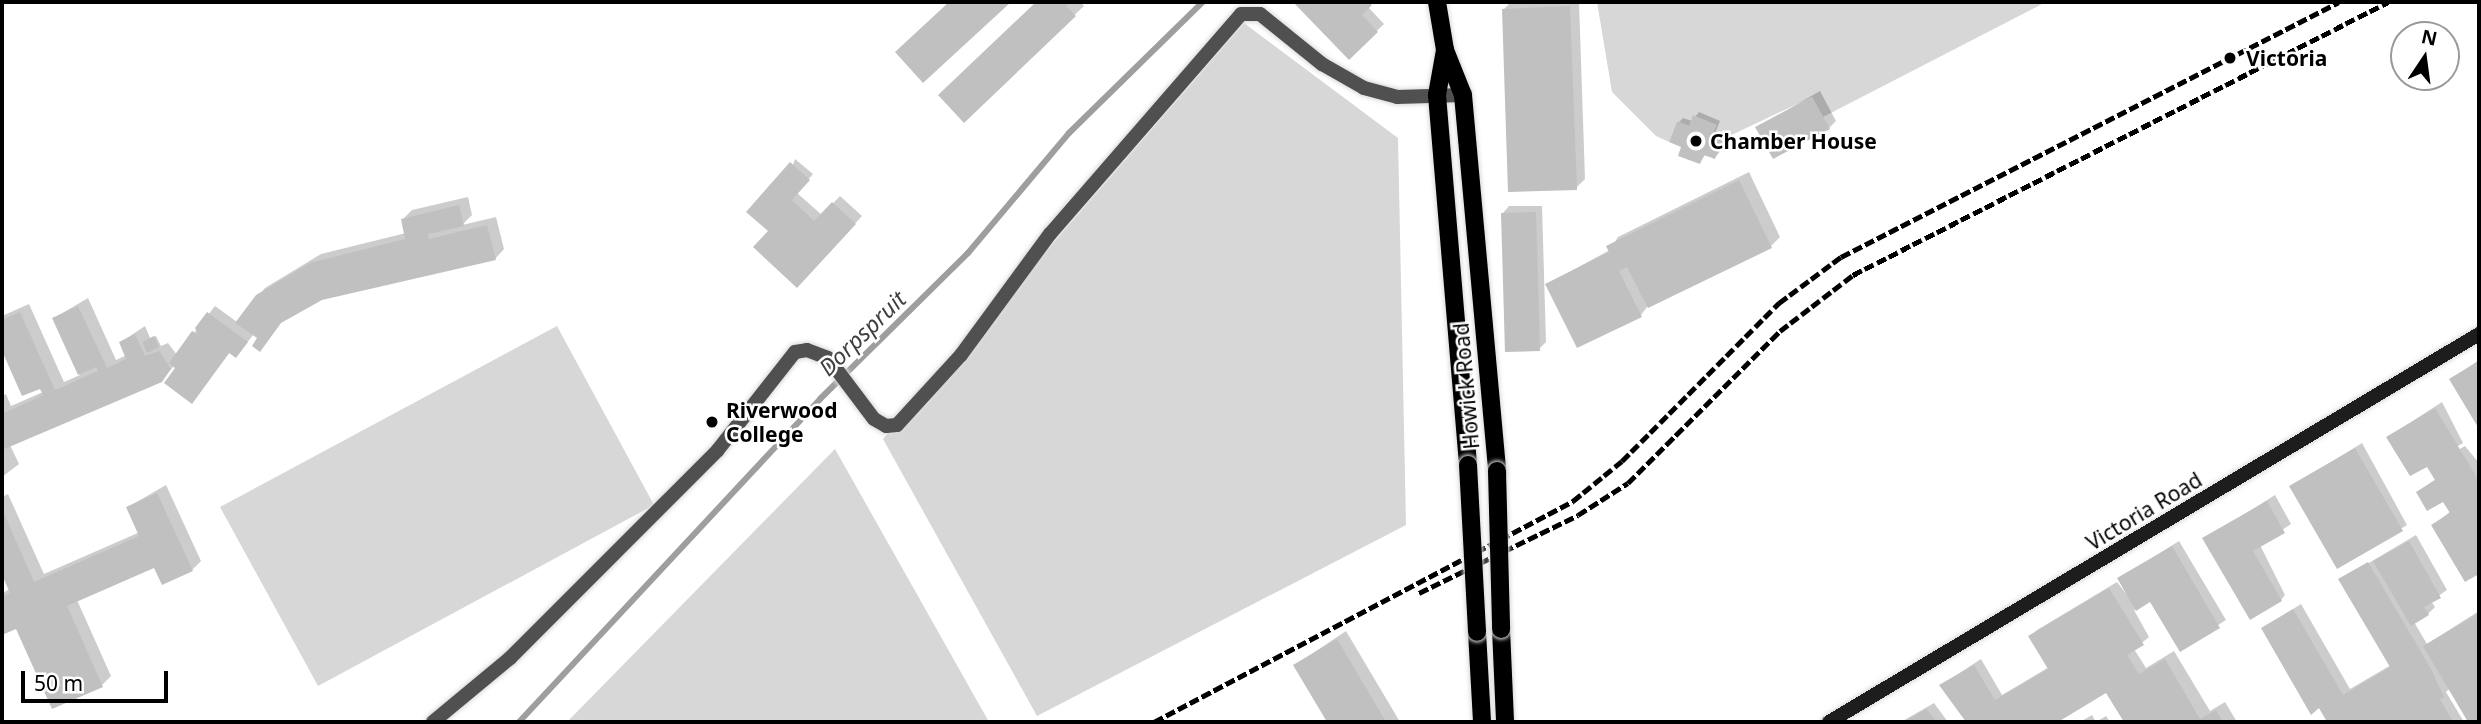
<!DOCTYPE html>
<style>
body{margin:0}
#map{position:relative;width:2481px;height:724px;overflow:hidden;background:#fff;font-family:"Noto Sans",sans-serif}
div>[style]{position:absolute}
.green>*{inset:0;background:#d7d7d7}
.shadow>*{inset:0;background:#0003}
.stream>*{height:6px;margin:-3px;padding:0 3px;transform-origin:3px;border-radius:3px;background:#9e9e9e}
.building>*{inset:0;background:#c0c0c0}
.roads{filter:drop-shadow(0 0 2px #dbdbdb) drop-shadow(0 0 2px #dbdbdb)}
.minor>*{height:14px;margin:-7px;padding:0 7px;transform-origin:7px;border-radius:7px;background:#505050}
.secondary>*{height:14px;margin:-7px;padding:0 7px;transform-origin:7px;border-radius:7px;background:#1d1d1d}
.primary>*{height:18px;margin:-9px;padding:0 9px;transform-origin:9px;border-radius:9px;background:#000}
.rail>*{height:5px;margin-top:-2.5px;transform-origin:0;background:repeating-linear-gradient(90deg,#000 0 10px,transparent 0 13.5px)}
.bridges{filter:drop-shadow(0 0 2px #dbdbdb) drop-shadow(0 0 2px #dbdbdb)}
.primary-bridge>*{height:18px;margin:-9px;padding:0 9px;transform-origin:9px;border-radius:9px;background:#000}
.dots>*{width:19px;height:19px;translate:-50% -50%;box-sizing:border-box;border:4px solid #fff;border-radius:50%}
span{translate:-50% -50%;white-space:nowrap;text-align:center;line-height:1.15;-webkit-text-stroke:5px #fff;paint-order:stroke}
.poi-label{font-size:21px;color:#000;font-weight:700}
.left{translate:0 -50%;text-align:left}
.street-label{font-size:21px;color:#000}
.water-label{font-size:23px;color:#3f3f3f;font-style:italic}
.frame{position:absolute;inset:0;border:4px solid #000;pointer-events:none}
.north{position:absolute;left:2390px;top:21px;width:70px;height:70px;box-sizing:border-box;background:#fff;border:2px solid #999;border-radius:50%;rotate:13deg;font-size:19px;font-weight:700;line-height:28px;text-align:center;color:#000}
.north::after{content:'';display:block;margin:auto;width:24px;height:32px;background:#000;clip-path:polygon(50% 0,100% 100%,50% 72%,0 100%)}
.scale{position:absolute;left:21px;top:671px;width:147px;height:32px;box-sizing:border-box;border:4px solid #000;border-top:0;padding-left:9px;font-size:21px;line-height:24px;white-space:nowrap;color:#000;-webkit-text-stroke:5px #fff;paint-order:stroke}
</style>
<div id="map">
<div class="green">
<i style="clip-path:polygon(1597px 2px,2046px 2px,1823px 117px,1812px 97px,1723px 139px,1712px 135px,1716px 125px,1693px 116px,1689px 126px,1677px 121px,1669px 142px,1656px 136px,1612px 92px)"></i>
<i style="clip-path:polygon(1244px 23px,1398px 138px,1406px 525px,1037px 716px,883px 439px)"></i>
<i style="clip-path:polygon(557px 326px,654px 505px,318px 686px,220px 507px)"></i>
<i style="clip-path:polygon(835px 449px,989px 722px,567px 722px)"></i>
</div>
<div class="shadow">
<i style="clip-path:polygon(1038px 2px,1080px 2px,1084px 6px,964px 120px,940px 95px)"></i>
<i style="clip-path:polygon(1296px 2px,1373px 2px,1368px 7px,1384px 24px,1349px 57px)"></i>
<i style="clip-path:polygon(1511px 2px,1579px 2px,1585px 179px,1576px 188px,1504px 9px)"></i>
<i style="clip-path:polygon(1820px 91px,1836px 121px,1829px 128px,1757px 127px)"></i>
<i style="clip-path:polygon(1699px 112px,1720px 121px,1716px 131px,1726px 135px,1719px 153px,1715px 157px,1706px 154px,1700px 162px,1684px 146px,1679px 122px,1683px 118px,1692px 121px)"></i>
<i style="clip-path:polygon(795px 159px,813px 174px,797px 193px,822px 215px,840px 196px,862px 216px,804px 279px,770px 231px)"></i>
<i style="clip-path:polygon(1749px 172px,1780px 237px,1771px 246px,1647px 307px,1641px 315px,1547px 284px,1610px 250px,1618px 237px)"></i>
<i style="clip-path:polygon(468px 197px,472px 215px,462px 225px,496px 217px,504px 249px,495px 259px,322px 299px,283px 320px,260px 349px,260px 338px,254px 334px,236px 356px,230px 352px,198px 395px,175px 365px,161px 380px,10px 445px,19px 464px,2px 477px,2px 396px,6px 394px,11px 406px,43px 392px,41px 386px,23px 394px,2px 347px,2px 316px,29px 304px,64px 382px,80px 375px,54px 318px,88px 298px,116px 360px,127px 355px,121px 342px,145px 326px,150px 338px,156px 336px,161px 346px,168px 343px,177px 355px,215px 306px,237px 322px,265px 288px,321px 254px,406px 233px,403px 219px,412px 210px)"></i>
<i style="clip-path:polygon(1509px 206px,1542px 206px,1546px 342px,1539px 349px,1503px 213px)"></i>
<i style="clip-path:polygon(2479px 360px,2479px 426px,2451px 379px)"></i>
<i style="clip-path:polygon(2442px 402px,2463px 443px,2411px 474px,2388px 437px)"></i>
<i style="clip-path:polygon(2362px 443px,2407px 525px,2338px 566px,2291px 487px)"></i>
<i style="clip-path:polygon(2465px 446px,2479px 463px,2479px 571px,2466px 580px,2433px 525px,2451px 511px,2443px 500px,2418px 492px,2436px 479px,2429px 467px)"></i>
<i style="clip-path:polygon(166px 485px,201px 561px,192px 570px,155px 565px,77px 600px,111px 676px,102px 685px,17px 626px,2px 633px,2px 593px,10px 589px,2px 570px,2px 497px,8px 494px,44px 574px,140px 532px,128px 507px)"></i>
<i style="clip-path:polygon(2275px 495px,2291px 524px,2260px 545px,2285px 595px,2281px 600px,2205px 539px)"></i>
<i style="clip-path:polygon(2416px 535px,2447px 590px,2431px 601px,2435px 607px,2428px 614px,2414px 622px,2427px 644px,2479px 611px,2479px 722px,2470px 722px,2450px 688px,2446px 692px,2464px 722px,2329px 722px,2263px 628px,2301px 604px,2350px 689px,2391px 665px,2340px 580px)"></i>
<i style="clip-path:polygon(2179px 541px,2226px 620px,2180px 649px,2151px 600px,2134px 610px,2149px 637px,2134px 649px,2146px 668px,2174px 651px,2210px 711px,2225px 702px,2237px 722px,2126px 722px,2107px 691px,2056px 722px,1969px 722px,1941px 685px,1981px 659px,2002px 695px,2049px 667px,2030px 636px,2037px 630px,2117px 582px,2134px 604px,2119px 579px)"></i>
<i style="clip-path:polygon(1346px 631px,1400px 722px,1329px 722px,1295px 665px)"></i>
<i style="clip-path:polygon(1934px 703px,1948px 722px,1901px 722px)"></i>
<i style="clip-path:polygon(2092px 715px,2096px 722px,2106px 716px,2110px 722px,2080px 722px)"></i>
</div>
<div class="stream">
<i style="left:519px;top:722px;width:442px;rotate:-47deg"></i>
<i style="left:820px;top:399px;width:208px;rotate:-44.6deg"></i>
<i style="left:968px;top:253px;width:157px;rotate:-49.9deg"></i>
<i style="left:1069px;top:133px;width:187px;rotate:-44.4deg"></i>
</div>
<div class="building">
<i style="clip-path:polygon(949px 2px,1011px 2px,923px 83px,895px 52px)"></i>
<i style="clip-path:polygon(1036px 2px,1070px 2px,1066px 6px,1076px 16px,964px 123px,938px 95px)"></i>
<i style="clip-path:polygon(1293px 2px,1368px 2px,1372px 5px,1362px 15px,1378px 32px,1349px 60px)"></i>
<i style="clip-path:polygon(1570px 6px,1577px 190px,1508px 192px,1502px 9px)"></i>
<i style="clip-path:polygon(1812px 97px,1830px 129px,1773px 159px,1755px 127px)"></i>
<i style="clip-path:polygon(1693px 115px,1717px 125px,1712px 135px,1723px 139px,1715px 159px,1704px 155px,1700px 164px,1678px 156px,1681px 147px,1669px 142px,1677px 121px,1689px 126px)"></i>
<i style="clip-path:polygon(790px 162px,810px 180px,792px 200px,814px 221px,832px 202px,856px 224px,797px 288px,753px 247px,768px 231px,746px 212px)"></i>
<i style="clip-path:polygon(1739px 180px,1772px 248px,1648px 308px,1627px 267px,1619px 271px,1642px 317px,1577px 348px,1545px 284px,1609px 252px,1606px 246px)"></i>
<i style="clip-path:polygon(459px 205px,464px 226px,428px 234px,429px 239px,487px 225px,496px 260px,322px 300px,281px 323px,260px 352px,252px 346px,257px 338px,235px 323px,256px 295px,310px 263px,405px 239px,401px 219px)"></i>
<i style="clip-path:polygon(1536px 212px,1540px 351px,1505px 352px,1501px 213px)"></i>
<i style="clip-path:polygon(78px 306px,107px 368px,126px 359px,119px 342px,135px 334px,145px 356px,159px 351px,171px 369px,162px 382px,2px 450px,2px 414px,43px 395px,40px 389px,22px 396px,2px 351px,2px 320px,20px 312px,55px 390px,98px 371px,96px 367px,78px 375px,52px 318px)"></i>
<i style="clip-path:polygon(207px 312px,248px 342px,236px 358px,229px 353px,192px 404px,164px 383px,175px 368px,169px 363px,192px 331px,199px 335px,195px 328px)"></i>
<i style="clip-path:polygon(154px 336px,159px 347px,147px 353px,142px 342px)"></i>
<i style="clip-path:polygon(2479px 361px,2479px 429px,2449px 379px)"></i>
<i style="clip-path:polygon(2435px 408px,2479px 481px,2479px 574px,2465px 582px,2431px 525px,2450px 513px,2443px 502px,2427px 511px,2416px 492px,2435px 480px,2427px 467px,2410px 476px,2386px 437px)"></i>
<i style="clip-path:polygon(2355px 448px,2403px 531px,2337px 569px,2289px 486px)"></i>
<i style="clip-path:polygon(157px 493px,193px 571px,162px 585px,154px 568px,67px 606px,103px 687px,52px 709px,16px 629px,2px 635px,2px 597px,10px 593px,2px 575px,2px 509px,34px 582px,139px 536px,126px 507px)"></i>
<i style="clip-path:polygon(2267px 501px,2285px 533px,2253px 551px,2282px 601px,2250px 620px,2202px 538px)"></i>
<i style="clip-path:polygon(2409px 541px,2441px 598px,2424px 607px,2429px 615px,2411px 626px,2373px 561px)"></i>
<i style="clip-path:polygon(2172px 546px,2220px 628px,2180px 652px,2150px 602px,2136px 611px,2117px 578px)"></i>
<i style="clip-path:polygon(2368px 562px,2431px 669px,2444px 697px,2440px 699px,2453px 722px,2327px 722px,2319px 708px,2311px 715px,2261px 628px,2293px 609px,2343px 695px,2390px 667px,2338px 579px)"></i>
<i style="clip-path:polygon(2109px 588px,2144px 645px,2127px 655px,2139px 674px,2165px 659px,2200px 719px,2216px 710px,2223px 722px,2124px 722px,2106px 693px,2058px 722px,1966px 722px,1939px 685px,1974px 665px,1995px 700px,2048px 669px,2028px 636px)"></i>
<i style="clip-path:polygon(2479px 613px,2479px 722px,2468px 722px,2423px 646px)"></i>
<i style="clip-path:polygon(1337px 639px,1386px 722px,1327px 722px,1293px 665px)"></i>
<i style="clip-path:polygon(1926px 709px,1937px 722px,1903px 722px)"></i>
</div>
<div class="roads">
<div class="minor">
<i style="left:433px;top:722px;width:100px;rotate:-39.7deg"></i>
<i style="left:510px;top:658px;width:293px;rotate:-45deg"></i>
<i style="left:717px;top:451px;width:126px;rotate:-51.8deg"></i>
<i style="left:795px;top:352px;width:12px;rotate:-9deg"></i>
<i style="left:807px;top:350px;width:22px;rotate:21deg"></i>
<i style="left:828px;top:358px;width:76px;rotate:53deg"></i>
<i style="left:874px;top:419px;width:14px;rotate:30deg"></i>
<i style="left:886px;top:426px;width:11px;rotate:-5deg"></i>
<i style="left:897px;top:425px;width:95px;rotate:-47.6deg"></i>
<i style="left:961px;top:355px;width:150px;rotate:-53.7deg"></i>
<i style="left:1050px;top:234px;width:291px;rotate:-49deg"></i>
<i style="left:1241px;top:14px;width:19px"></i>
<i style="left:1260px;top:14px;width:80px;rotate:38.9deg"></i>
<i style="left:1322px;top:64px;width:48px;rotate:29.7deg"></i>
<i style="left:1364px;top:88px;width:34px;rotate:15deg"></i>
<i style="left:1397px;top:97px;width:66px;rotate:-1.7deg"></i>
</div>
<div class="secondary">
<i style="left:1829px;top:722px;width:757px;rotate:-30.83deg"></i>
</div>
<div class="primary">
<i style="left:1437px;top:2px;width:49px;rotate:80.5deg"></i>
<i style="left:1445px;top:50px;width:48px;rotate:68.2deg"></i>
<i style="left:1463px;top:95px;width:378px;rotate:84.8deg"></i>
<i style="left:1445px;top:50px;width:46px;rotate:100.1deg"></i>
<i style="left:1437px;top:95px;width:371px;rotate:85.2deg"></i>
<i style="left:1501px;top:629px;width:93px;rotate:87.5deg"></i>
<i style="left:1477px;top:632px;width:90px;rotate:86.8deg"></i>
</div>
</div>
<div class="rail">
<i style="left:1419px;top:593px;width:177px;rotate:-26.1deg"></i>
<i style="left:1578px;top:515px;width:59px;rotate:-32.6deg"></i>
<i style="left:1628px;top:483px;width:215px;rotate:-45deg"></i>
<i style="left:1780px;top:331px;width:92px;rotate:-37.5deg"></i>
<i style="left:1853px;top:275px;width:601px;rotate:-27.03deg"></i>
<i style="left:1154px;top:722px;width:474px;rotate:-27.8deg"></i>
<i style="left:1573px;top:501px;width:63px;rotate:-39.2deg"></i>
<i style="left:1622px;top:461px;width:223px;rotate:-45.2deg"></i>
<i style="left:1779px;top:303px;width:77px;rotate:-36.6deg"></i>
<i style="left:1841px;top:257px;width:559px;rotate:-27.11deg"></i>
</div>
<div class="bridges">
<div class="primary-bridge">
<i style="left:1468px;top:465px;width:167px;rotate:86.9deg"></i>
<i style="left:1497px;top:471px;width:158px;rotate:88.5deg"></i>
</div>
</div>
<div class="dots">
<i style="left:2230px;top:58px;background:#000"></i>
<i style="left:1696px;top:141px;background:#000"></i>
<i style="left:712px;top:422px;background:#000"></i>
</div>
<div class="poi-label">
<span class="left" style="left:2246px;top:58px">Victoria</span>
<span class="left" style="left:1710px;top:141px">Chamber House</span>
<span class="left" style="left:726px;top:422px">Riverwood<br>College</span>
</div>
<div class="street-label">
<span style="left:1466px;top:386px;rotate:-95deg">Howick Road</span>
<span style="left:2144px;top:511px;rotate:-31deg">Victoria Road</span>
</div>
<div class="water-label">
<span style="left:862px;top:333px;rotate:-44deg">Dorpspruit</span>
</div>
<div class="frame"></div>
<div class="north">N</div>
<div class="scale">50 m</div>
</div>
